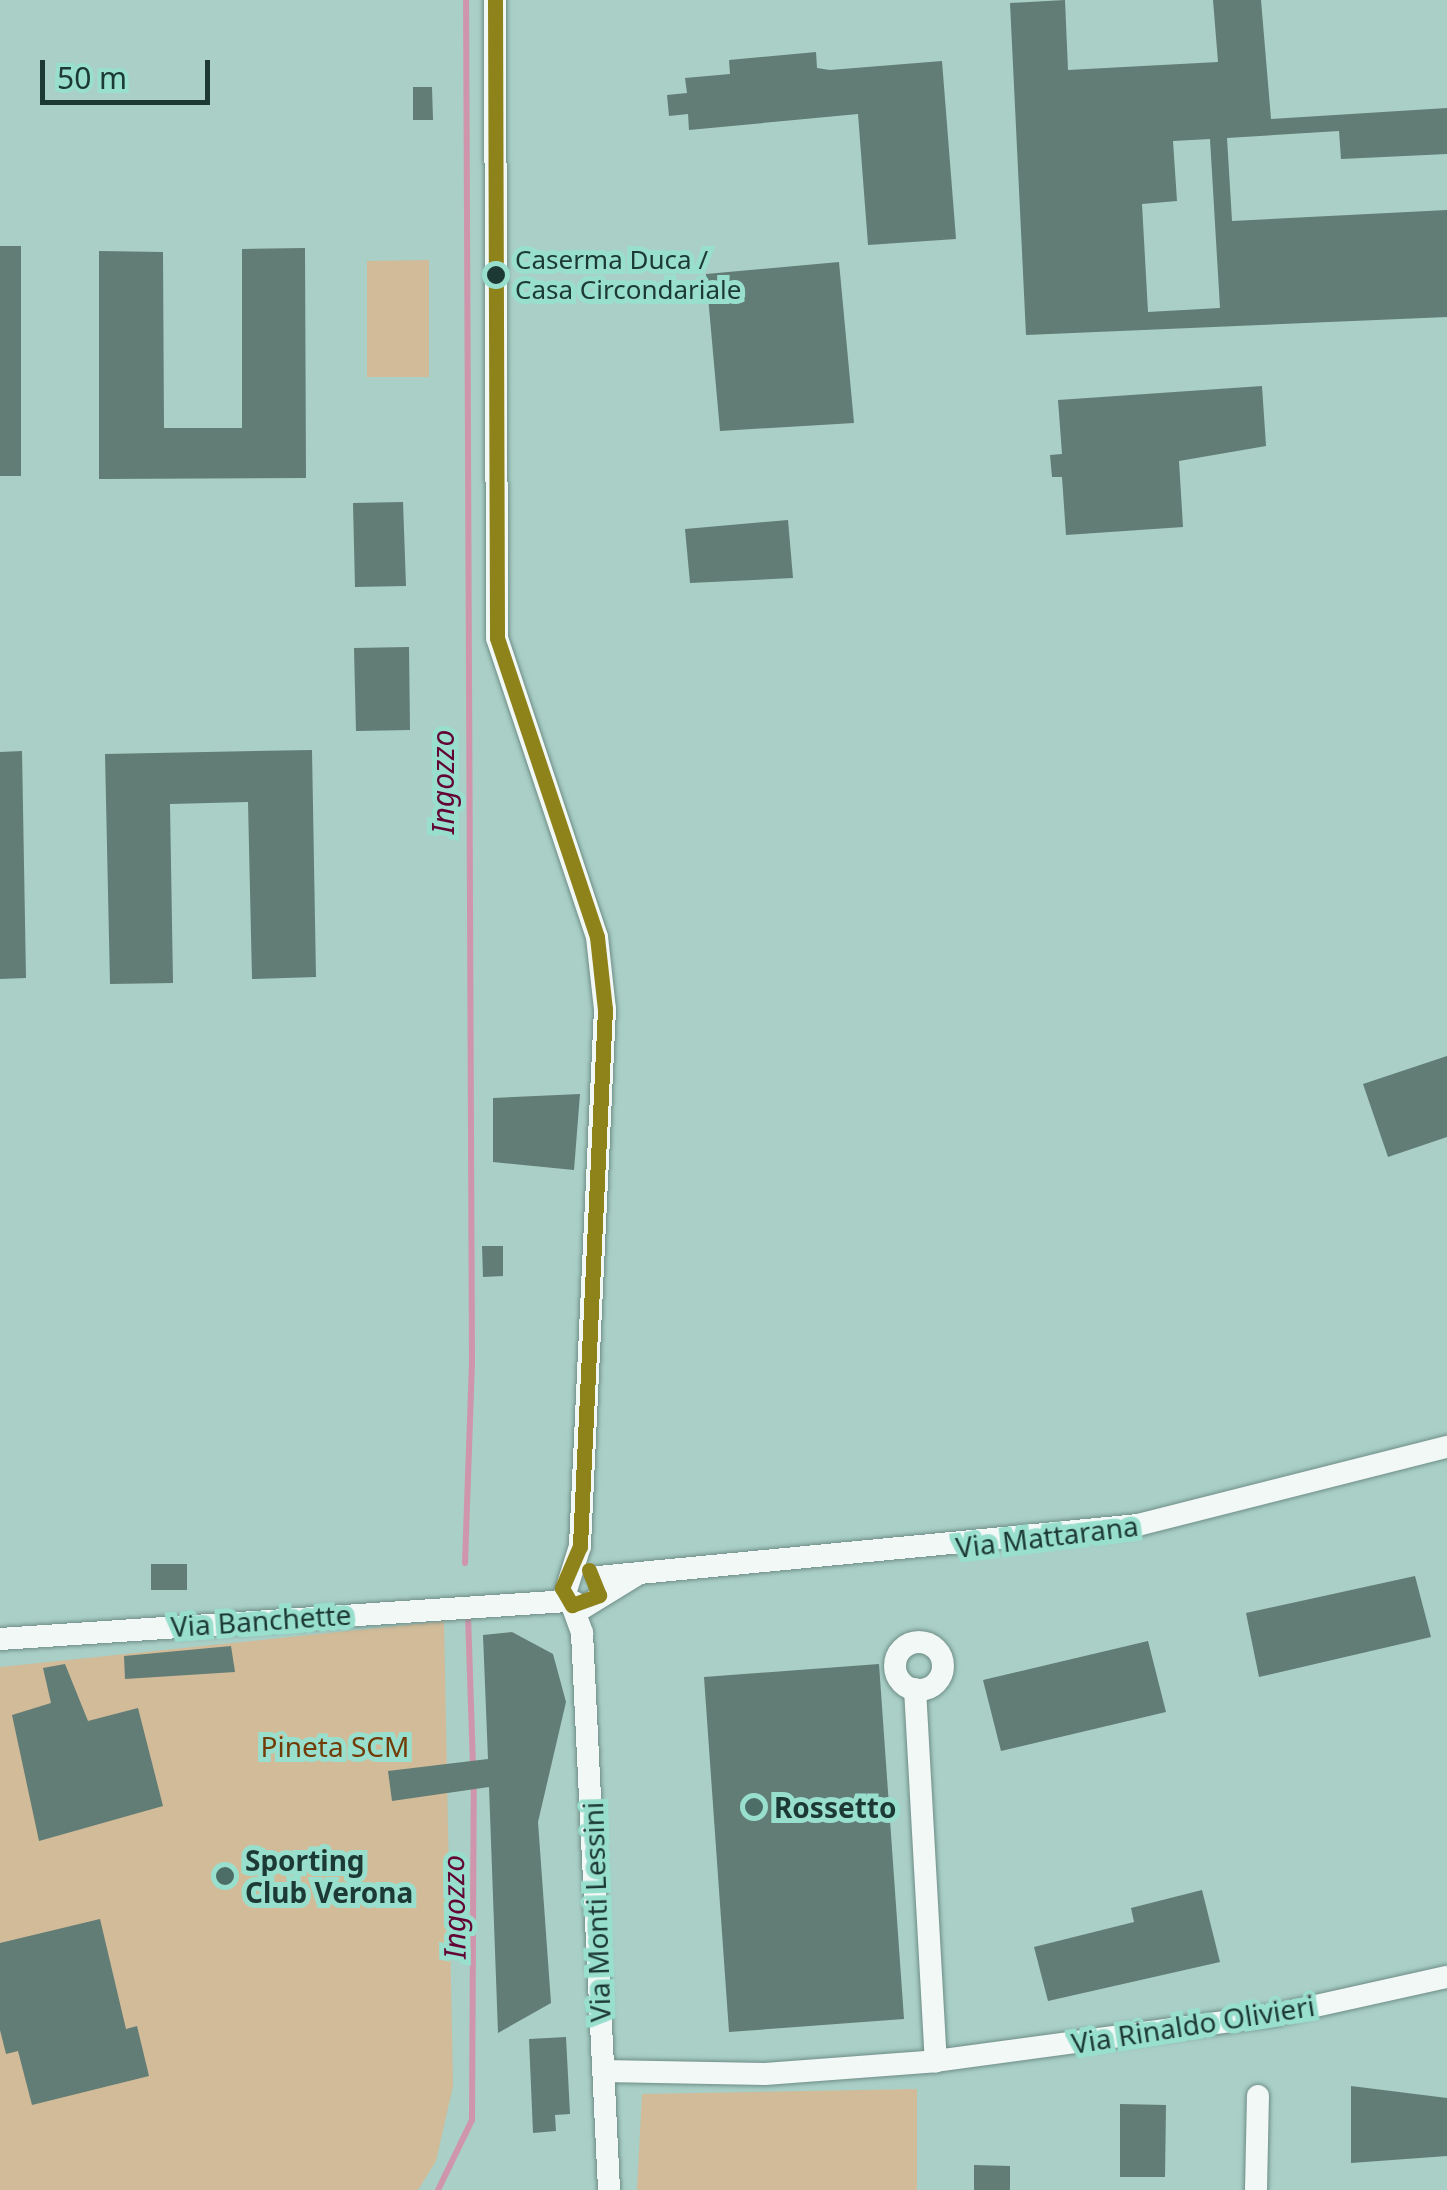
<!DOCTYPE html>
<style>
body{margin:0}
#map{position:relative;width:1447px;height:2190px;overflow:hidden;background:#a9cfc6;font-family:"Noto Sans",sans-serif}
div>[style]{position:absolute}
.green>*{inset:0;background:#d1bb99}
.stream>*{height:6px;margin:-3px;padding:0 3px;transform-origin:3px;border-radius:3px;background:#cf95ab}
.building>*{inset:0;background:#627c76}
.roads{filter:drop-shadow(0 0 2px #6e8d86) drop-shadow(0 0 2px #6e8d86)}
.minor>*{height:22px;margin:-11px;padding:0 11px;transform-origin:11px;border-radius:11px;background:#f2f8f6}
.minor>.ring{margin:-11px;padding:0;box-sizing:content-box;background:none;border:22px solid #f2f8f6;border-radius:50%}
.bus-1>*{height:15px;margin:-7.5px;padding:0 7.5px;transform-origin:7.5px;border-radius:7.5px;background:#8e821a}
.dots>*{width:28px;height:28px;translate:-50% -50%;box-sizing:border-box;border:5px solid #99dfce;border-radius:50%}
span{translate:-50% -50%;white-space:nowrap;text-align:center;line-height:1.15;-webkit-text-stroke:10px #99dfce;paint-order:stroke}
.bus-label{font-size:26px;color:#1c3933}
.left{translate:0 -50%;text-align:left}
.street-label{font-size:28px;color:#1c3933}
.park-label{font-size:28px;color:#713c07}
.poi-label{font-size:28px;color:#1c3933;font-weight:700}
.water-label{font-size:30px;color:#620534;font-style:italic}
.scale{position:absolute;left:40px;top:60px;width:170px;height:45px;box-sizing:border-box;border:5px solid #1c3933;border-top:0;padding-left:12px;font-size:30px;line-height:35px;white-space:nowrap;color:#1c3933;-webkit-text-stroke:8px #99dfce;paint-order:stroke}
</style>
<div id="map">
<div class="green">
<i style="clip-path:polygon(429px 260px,429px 377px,367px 377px,367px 261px)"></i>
<i style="clip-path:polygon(444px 1621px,453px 2086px,436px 2161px,418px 2190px,0 2190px,0 1667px)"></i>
<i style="clip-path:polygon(917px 2089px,917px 2190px,637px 2190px,642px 2094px)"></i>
</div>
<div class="stream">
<i style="left:465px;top:1563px;width:200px;rotate:-88deg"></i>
<i style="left:472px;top:1363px;width:1363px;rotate:-90.25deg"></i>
<i style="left:468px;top:1615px;width:154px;rotate:88.1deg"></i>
<i style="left:438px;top:2190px;width:78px;rotate:-64.1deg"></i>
<i style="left:472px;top:2120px;width:339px;rotate:-89.7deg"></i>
</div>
<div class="building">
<i style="clip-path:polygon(evenodd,1065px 0,1068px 70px,1218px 62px,1213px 0,1261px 0,1271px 119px,1447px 108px,1447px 154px,1341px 159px,1339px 131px,1227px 138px,1232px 221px,1447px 210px,1447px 317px,1026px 335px,1010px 3px,1065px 0,1210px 139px,1220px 308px,1148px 312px,1142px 204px,1177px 201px,1173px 141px,1210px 139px)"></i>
<i style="clip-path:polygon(816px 52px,817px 68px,830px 70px,942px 61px,956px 239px,868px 245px,858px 114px,689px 130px,688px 114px,669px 116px,667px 95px,687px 93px,685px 78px,730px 74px,729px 60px)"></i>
<i style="clip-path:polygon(413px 87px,432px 87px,433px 120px,413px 120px)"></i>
<i style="clip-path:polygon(0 246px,21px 246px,21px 476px,0 476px)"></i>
<i style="clip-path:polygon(305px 248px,306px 478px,99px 479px,99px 251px,163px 252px,164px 428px,242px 428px,242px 249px)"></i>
<i style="clip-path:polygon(839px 262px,854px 423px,720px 431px,706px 274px)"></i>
<i style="clip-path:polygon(1262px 386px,1266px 446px,1179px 461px,1183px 527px,1066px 535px,1062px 477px,1052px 477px,1050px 455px,1062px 454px,1058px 400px)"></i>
<i style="clip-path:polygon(403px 502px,406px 586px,355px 587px,353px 503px)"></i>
<i style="clip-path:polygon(788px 520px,793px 578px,690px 583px,685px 529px)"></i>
<i style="clip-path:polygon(409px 647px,410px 730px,356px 731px,354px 648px)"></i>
<i style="clip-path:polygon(312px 750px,316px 977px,252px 979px,248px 802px,170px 804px,173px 983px,110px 984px,105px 754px)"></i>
<i style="clip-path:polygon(22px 751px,26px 978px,0 979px,0 752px)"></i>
<i style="clip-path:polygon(1447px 1056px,1447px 1137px,1388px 1157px,1363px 1084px)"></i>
<i style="clip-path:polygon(580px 1094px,574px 1170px,493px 1162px,493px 1098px)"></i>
<i style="clip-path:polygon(482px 1246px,503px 1246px,503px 1276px,483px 1277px)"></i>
<i style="clip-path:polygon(151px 1564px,187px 1564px,187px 1590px,151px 1590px)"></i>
<i style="clip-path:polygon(1415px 1576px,1431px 1637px,1259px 1677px,1246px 1613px)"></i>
<i style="clip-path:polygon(512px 1632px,553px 1654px,566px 1702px,538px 1822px,551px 2003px,498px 2033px,489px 1787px,392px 1801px,388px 1771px,488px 1759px,483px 1635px)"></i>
<i style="clip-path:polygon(1148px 1641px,1166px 1712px,1001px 1751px,983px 1680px)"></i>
<i style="clip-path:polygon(231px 1646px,235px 1672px,125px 1679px,124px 1656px)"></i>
<i style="clip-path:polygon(65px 1664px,88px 1721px,138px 1708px,163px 1806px,39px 1841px,12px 1715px,51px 1703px,43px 1668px)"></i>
<i style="clip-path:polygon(879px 1664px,904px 2019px,729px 2032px,704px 1677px)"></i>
<i style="clip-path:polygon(1202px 1890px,1220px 1962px,1048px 2001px,1034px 1947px,1134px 1922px,1131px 1908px)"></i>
<i style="clip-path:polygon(100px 1919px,126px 2029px,137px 2026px,149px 2076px,32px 2105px,18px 2051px,6px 2054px,0 2030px,0 1943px)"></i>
<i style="clip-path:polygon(566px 2037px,570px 2114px,555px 2115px,556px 2131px,533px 2133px,529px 2039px)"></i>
<i style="clip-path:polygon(1351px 2086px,1447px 2098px,1447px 2156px,1351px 2163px)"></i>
<i style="clip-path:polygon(1120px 2104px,1166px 2105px,1165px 2177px,1120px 2177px)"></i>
<i style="clip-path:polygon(974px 2165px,1010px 2166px,1010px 2190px,974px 2190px)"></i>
</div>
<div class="roads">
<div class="minor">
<i style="left:495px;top:0;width:638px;rotate:89.82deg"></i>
<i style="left:497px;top:638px;width:315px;rotate:71.5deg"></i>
<i style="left:597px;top:937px;width:72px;rotate:83.7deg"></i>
<i style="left:605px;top:1009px;width:538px;rotate:92.67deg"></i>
<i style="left:580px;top:1546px;width:53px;rotate:107.4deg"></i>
<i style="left:564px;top:1597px;width:22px;rotate:27deg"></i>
<i style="left:584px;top:1607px;width:63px;rotate:-31.4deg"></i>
<i style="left:598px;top:1577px;width:542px;rotate:-5.5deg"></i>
<i style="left:1138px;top:1525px;width:319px;rotate:-14.2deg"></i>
<i style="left:572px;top:1605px;width:30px;rotate:70deg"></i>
<i style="left:582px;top:1633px;width:558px;rotate:87.22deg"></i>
<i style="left:0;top:1639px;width:569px;rotate:-3.83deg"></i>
<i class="ring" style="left:895px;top:1642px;width:26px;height:26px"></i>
<i style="left:915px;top:1689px;width:373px;rotate:86.8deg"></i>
<i style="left:603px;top:2071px;width:162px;rotate:1.1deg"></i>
<i style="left:765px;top:2074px;width:171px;rotate:-4.3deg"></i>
<i style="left:936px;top:2061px;width:342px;rotate:-7.7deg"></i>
<i style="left:1275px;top:2015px;width:176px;rotate:-12.5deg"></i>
<i style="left:1256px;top:2190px;width:94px;rotate:-88.8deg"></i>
</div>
</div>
<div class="bus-1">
<i style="left:495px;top:0;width:638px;rotate:89.82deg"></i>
<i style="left:497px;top:638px;width:315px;rotate:71.5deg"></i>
<i style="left:597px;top:937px;width:72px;rotate:83.7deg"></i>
<i style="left:605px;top:1009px;width:538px;rotate:92.67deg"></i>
<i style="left:580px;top:1546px;width:46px;rotate:113.2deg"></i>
<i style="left:562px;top:1588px;width:20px;rotate:60deg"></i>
<i style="left:572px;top:1605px;width:29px;rotate:-20deg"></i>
<i style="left:599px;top:1595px;width:27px;rotate:-112deg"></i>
</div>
<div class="dots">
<i style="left:496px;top:275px;background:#1c3933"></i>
<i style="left:754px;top:1807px;background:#4d6e66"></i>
<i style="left:225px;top:1876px;background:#4d6e66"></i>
</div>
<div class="bus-label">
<span class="left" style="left:515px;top:275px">Caserma Duca /<br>Casa Circondariale</span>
</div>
<div class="street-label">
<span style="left:1047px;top:1536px;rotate:-7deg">Via Mattarana</span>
<span style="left:261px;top:1620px;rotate:-4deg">Via Banchette</span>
<span style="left:596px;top:1912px;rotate:-92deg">Via Monti Lessini</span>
<span style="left:1193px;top:2024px;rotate:-9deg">Via Rinaldo Olivieri</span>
</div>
<div class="park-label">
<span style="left:335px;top:1746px">Pineta SCM</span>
</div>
<div class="poi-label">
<span class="left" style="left:774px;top:1807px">Rossetto</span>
<span class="left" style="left:245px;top:1876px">Sporting<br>Club Verona</span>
</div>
<div class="water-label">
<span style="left:443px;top:782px;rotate:-90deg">Ingozzo</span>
<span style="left:454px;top:1907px;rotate:-91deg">Ingozzo</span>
</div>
<div class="scale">50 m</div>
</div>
